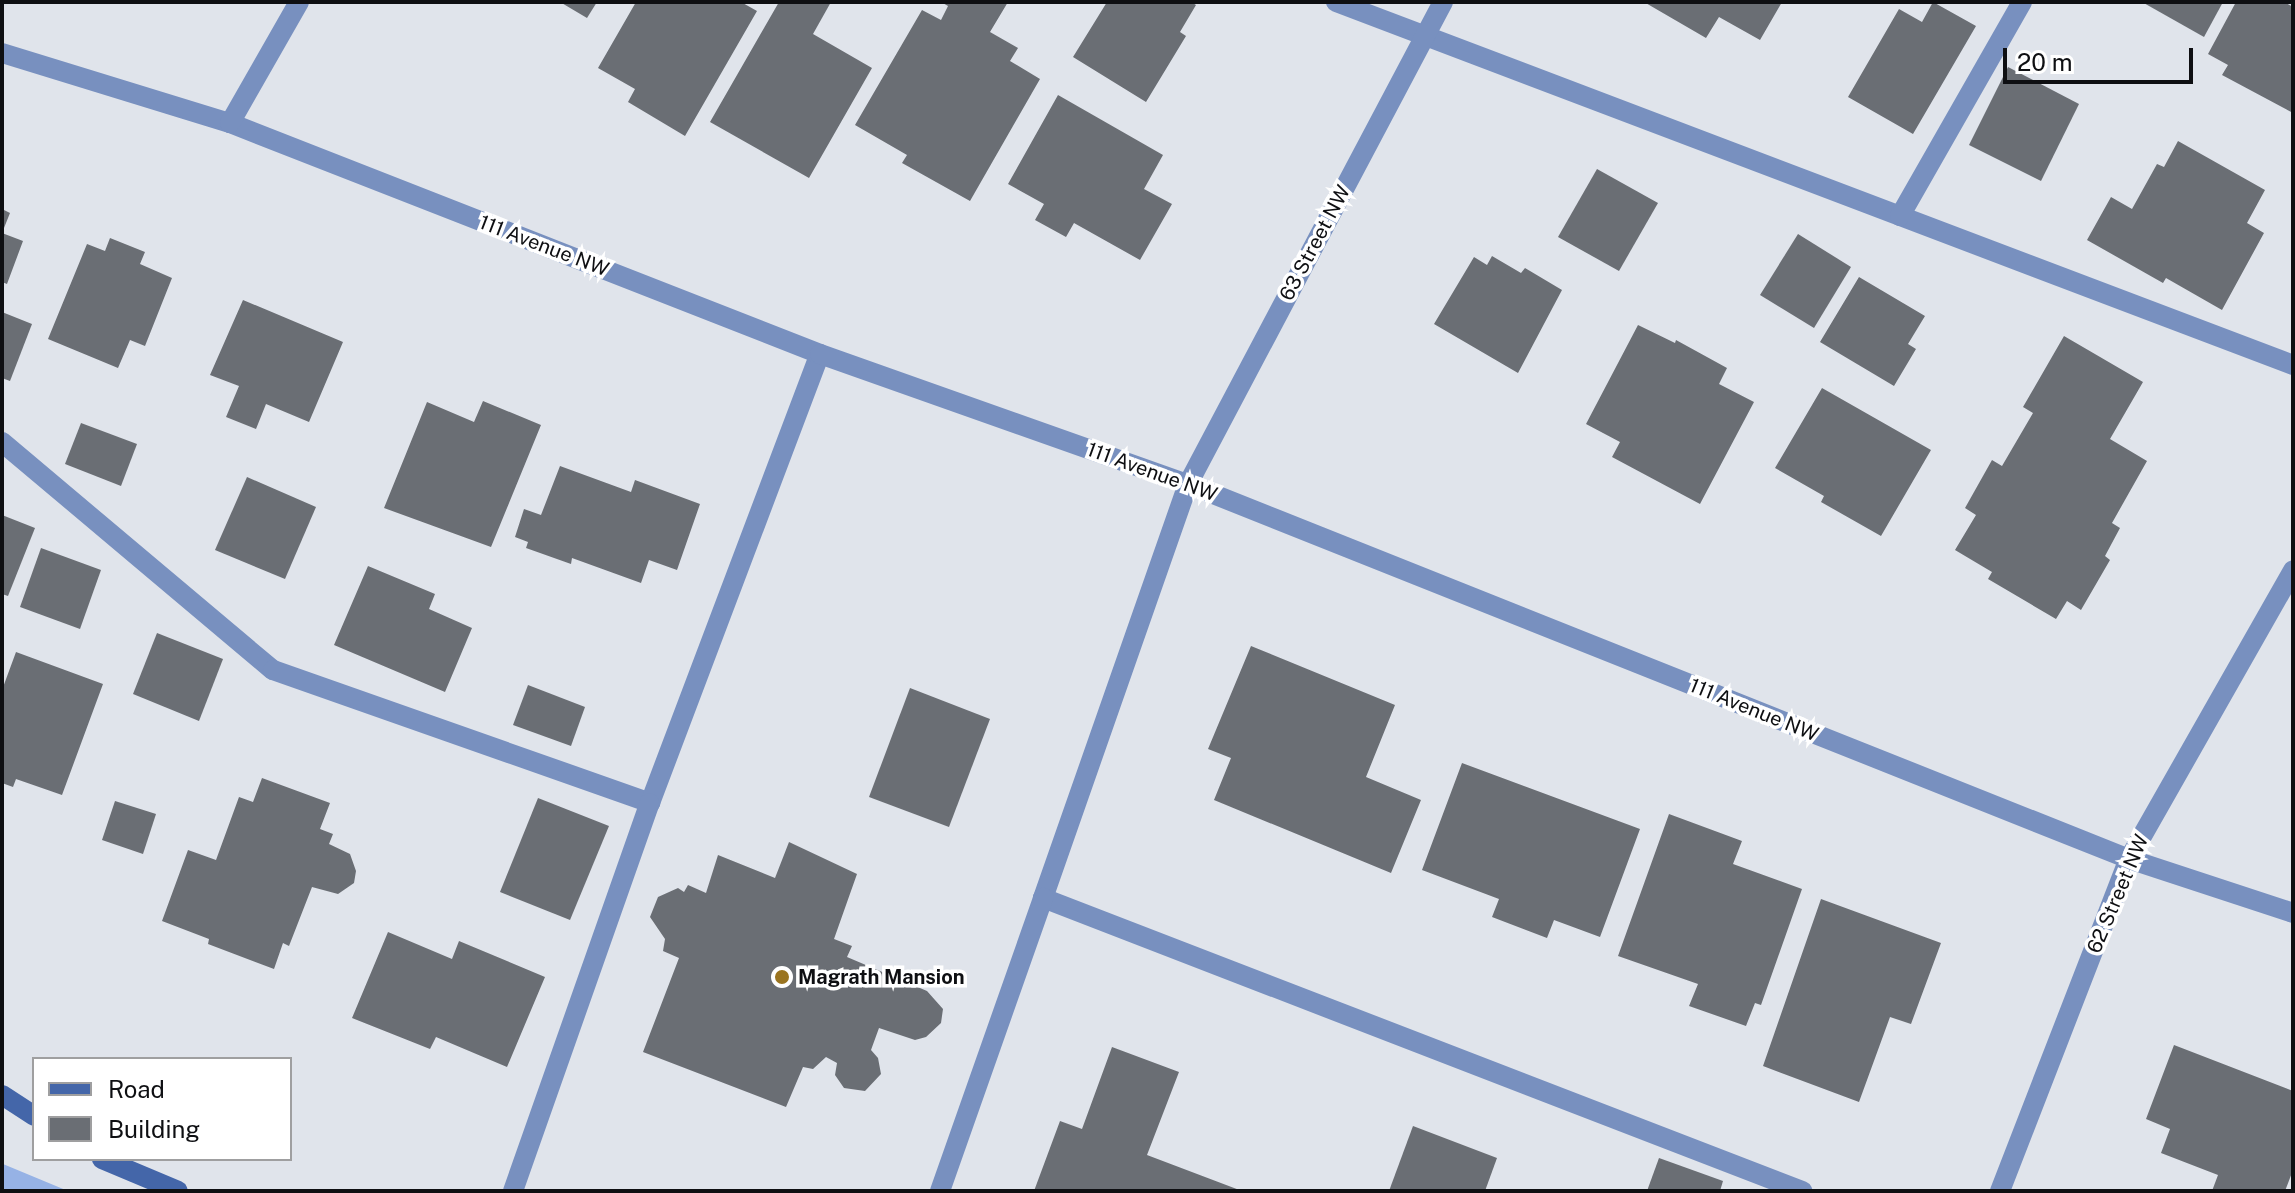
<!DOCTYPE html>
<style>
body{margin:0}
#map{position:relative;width:2295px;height:1193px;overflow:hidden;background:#e0e4eb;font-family:"Public Sans",sans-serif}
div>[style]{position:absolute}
.green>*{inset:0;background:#96b2e5}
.building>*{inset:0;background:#6a6e74}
.lane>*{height:20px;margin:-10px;padding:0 10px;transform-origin:10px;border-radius:10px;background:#7890bf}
.street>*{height:20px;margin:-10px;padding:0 10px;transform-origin:10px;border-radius:10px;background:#7890bf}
.secondary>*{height:20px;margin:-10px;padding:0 10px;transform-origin:10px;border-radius:10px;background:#4466a9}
.dots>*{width:22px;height:22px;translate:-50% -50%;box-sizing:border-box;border:4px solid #fff;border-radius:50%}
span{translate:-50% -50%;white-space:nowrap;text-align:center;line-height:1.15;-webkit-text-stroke:7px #fff;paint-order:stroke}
.street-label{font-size:20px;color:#0e0f12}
.poi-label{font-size:20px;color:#0e0f12;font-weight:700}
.left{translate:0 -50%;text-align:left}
.frame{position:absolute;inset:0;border:4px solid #0e0f12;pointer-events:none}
.legend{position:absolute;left:32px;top:1057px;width:260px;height:104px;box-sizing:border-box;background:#fff;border:2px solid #9f9fa0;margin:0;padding:10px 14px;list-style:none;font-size:24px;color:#0e0f12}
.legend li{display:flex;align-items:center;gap:16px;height:40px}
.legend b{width:40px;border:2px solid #9f9fa0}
.scale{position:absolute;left:2003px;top:48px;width:190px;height:36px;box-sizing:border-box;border:4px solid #0e0f12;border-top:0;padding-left:10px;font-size:24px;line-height:28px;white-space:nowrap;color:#0e0f12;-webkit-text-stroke:6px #fff;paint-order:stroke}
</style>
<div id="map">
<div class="green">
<i style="clip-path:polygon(2px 1163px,3px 1164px,68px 1191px,2px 1191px)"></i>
</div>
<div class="building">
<i style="clip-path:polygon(560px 2px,597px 2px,587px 18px)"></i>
<i style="clip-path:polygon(636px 2px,741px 2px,757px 11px,685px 136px,628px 102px,635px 89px,598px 68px)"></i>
<i style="clip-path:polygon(779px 2px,831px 2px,813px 34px,872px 68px,809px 178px,710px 122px)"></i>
<i style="clip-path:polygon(941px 2px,1008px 2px,990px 32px,1018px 48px,1010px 61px,1040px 79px,970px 201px,902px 163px,907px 155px,855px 125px,922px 10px,941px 20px,948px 6px)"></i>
<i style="clip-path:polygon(1107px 2px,1191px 2px,1196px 5px,1180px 32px,1186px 36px,1146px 102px,1073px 57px)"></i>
<i style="clip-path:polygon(1644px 2px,1782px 2px,1760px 40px,1719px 17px,1706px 38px)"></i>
<i style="clip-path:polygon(1933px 2px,1976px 26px,1913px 134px,1848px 97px,1899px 9px,1922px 22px)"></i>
<i style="clip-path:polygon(2142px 2px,2223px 2px,2204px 37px)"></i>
<i style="clip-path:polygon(2236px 2px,2284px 2px,2293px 7px,2293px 113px,2222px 75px,2228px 65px,2208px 54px)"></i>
<i style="clip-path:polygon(2008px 67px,2079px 104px,2041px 181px,1969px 145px)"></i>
<i style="clip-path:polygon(1058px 95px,1163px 155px,1144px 189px,1172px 204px,1140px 260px,1074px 223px,1066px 237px,1035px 220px,1044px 204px,1008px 184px)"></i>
<i style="clip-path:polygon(2178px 141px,2265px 190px,2247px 223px,2264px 233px,2222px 310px,2166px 278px,2163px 283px,2087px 240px,2111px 197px,2132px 209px,2157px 164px,2164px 167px)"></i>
<i style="clip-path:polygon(1597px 169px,1658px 203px,1619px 271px,1558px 237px)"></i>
<i style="clip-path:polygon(2px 209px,10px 213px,2px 233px,23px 241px,7px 284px,2px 282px)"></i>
<i style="clip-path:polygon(1798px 234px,1851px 267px,1814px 328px,1760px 295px)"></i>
<i style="clip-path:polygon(110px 238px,145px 252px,140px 264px,172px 278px,145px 346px,130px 340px,118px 368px,48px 339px,87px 244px,105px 251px)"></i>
<i style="clip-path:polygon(1492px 256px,1521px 273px,1525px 268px,1562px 290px,1518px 373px,1434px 324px,1474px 257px,1487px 265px)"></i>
<i style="clip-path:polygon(1859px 277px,1925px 316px,1908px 344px,1916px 349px,1894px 386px,1820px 342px)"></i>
<i style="clip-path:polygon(243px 300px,343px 342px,309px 422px,266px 404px,256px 429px,226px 417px,239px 386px,210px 375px)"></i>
<i style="clip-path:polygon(2px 312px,32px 324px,10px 381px,2px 378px)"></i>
<i style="clip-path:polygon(1638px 325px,1675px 343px,1676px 340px,1727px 368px,1719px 384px,1754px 402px,1700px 504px,1612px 457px,1620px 442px,1586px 424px)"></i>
<i style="clip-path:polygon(2064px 336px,2143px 382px,2110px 439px,2147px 461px,2112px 523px,2120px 528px,2105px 556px,2110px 560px,2081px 610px,2067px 601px,2056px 619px,1988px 579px,1992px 572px,1955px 550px,1976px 515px,1965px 508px,1992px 460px,2002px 466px,2033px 413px,2023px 407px)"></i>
<i style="clip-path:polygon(1822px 388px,1931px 450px,1881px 536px,1821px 502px,1824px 496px,1775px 468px)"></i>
<i style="clip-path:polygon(483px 401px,541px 425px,491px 547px,384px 508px,427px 402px,474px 422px)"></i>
<i style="clip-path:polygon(81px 423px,137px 444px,121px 486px,65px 464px)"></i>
<i style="clip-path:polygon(560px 466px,631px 492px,635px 480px,700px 504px,677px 570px,649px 560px,641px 583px,572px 558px,571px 564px,526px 548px,528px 542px,515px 537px,524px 509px,541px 515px)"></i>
<i style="clip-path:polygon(247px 477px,316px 507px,285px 579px,215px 550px)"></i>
<i style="clip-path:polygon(2px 515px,35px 528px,8px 596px,2px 594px)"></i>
<i style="clip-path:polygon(41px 548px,101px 570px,80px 629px,20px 607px)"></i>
<i style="clip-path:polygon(368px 566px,435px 594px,429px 609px,472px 628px,445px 692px,334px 645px)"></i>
<i style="clip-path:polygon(157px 633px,223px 659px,199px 721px,133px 694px)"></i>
<i style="clip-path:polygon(1251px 646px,1395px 705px,1366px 777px,1421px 800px,1391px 873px,1214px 800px,1231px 758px,1208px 749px)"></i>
<i style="clip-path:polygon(16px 652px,103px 684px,62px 795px,16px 779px,13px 787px,2px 783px,2px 690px)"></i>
<i style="clip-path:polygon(528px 685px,585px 707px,571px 746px,513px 725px)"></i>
<i style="clip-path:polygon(910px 688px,990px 719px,949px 827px,869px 797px)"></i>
<i style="clip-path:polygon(1462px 763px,1640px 829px,1600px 937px,1554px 920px,1547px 938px,1492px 917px,1499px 899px,1422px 870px)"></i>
<i style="clip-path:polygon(262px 778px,330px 803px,320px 829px,333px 834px,329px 844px,350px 854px,356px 871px,354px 883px,338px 894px,312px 887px,289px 946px,283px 943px,274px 969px,208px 944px,209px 939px,162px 921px,188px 850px,216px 860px,239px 797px,253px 802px)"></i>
<i style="clip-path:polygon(538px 798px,609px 826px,570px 920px,500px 892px)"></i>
<i style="clip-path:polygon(115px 801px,156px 814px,143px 854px,102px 840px)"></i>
<i style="clip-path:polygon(1669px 814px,1742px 841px,1733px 864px,1802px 889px,1761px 1005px,1755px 1003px,1746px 1026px,1689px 1006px,1698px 984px,1618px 956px)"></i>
<i style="clip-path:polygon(789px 842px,857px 874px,834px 939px,852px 946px,847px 957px,927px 991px,943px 1009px,941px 1023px,926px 1037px,915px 1040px,879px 1028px,871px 1050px,878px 1058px,881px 1074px,865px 1091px,844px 1088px,835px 1075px,837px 1063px,826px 1057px,813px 1069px,803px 1067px,786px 1107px,643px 1052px,679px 958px,663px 951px,665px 939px,650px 917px,658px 897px,678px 888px,684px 892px,688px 885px,706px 893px,718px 855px,775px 878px)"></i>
<i style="clip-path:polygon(1821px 899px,1941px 943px,1911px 1024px,1890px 1017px,1859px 1102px,1763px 1066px)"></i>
<i style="clip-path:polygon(388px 932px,452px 959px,459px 941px,545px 977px,507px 1067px,436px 1037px,430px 1049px,352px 1018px)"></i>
<i style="clip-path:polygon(2174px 1045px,2293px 1091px,2293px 1170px,2285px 1191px,2212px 1191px,2218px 1175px,2161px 1153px,2170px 1129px,2146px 1119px)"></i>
<i style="clip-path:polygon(1112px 1047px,1179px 1072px,1147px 1155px,1242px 1191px,1034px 1191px,1060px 1121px,1082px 1129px)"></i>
<i style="clip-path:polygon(1413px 1126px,1497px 1158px,1485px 1191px,1389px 1191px)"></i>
<i style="clip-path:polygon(1659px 1158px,1723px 1181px,1720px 1191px,1647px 1191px)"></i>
</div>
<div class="lane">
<i style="left:1336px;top:2px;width:1024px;rotate:20.77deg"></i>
<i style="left:1900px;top:216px;width:246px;rotate:-60.3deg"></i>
<i style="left:2px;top:442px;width:354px;rotate:40.1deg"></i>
<i style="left:273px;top:670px;width:400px;rotate:19.4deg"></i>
<i style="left:650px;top:803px;width:480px;rotate:-69.3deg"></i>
<i style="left:1188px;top:484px;width:439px;rotate:109.3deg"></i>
<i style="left:1043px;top:898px;width:814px;rotate:21.11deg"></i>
<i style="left:513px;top:1191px;width:411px;rotate:-70.6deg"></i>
<i style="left:940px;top:1191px;width:311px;rotate:-70.6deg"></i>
</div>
<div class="street">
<i style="left:2px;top:53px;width:239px;rotate:17.1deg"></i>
<i style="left:230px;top:123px;width:634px;rotate:21.38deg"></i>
<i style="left:820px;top:354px;width:390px;rotate:19.5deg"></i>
<i style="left:1188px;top:484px;width:1013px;rotate:21.73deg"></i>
<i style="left:2129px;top:859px;width:173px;rotate:18.2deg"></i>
<i style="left:230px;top:123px;width:139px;rotate:-60.3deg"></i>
<i style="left:1188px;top:484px;width:545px;rotate:-62.12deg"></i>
<i style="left:2000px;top:1191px;width:356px;rotate:-68.8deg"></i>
<i style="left:2129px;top:859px;width:332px;rotate:-60.4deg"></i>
</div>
<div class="secondary">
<i style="left:2px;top:1095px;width:38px;rotate:33deg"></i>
<i style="left:102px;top:1159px;width:82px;rotate:22.8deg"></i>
</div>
<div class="dots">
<i style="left:782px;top:977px;background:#9a7420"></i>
</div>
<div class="street-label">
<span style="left:1315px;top:243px;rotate:-62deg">63 Street NW</span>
<span style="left:544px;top:246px;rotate:21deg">111 Avenue NW</span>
<span style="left:1152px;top:472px;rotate:20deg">111 Avenue NW</span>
<span style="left:1754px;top:710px;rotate:22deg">111 Avenue NW</span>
<span style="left:2118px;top:894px;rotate:-67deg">62 Street NW</span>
</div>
<div class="poi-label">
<span class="left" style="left:798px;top:977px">Magrath Mansion</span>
</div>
<div class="frame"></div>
<ul class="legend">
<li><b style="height:10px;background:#4466a9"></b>Road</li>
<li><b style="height:22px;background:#6a6e74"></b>Building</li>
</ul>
<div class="scale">20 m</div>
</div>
